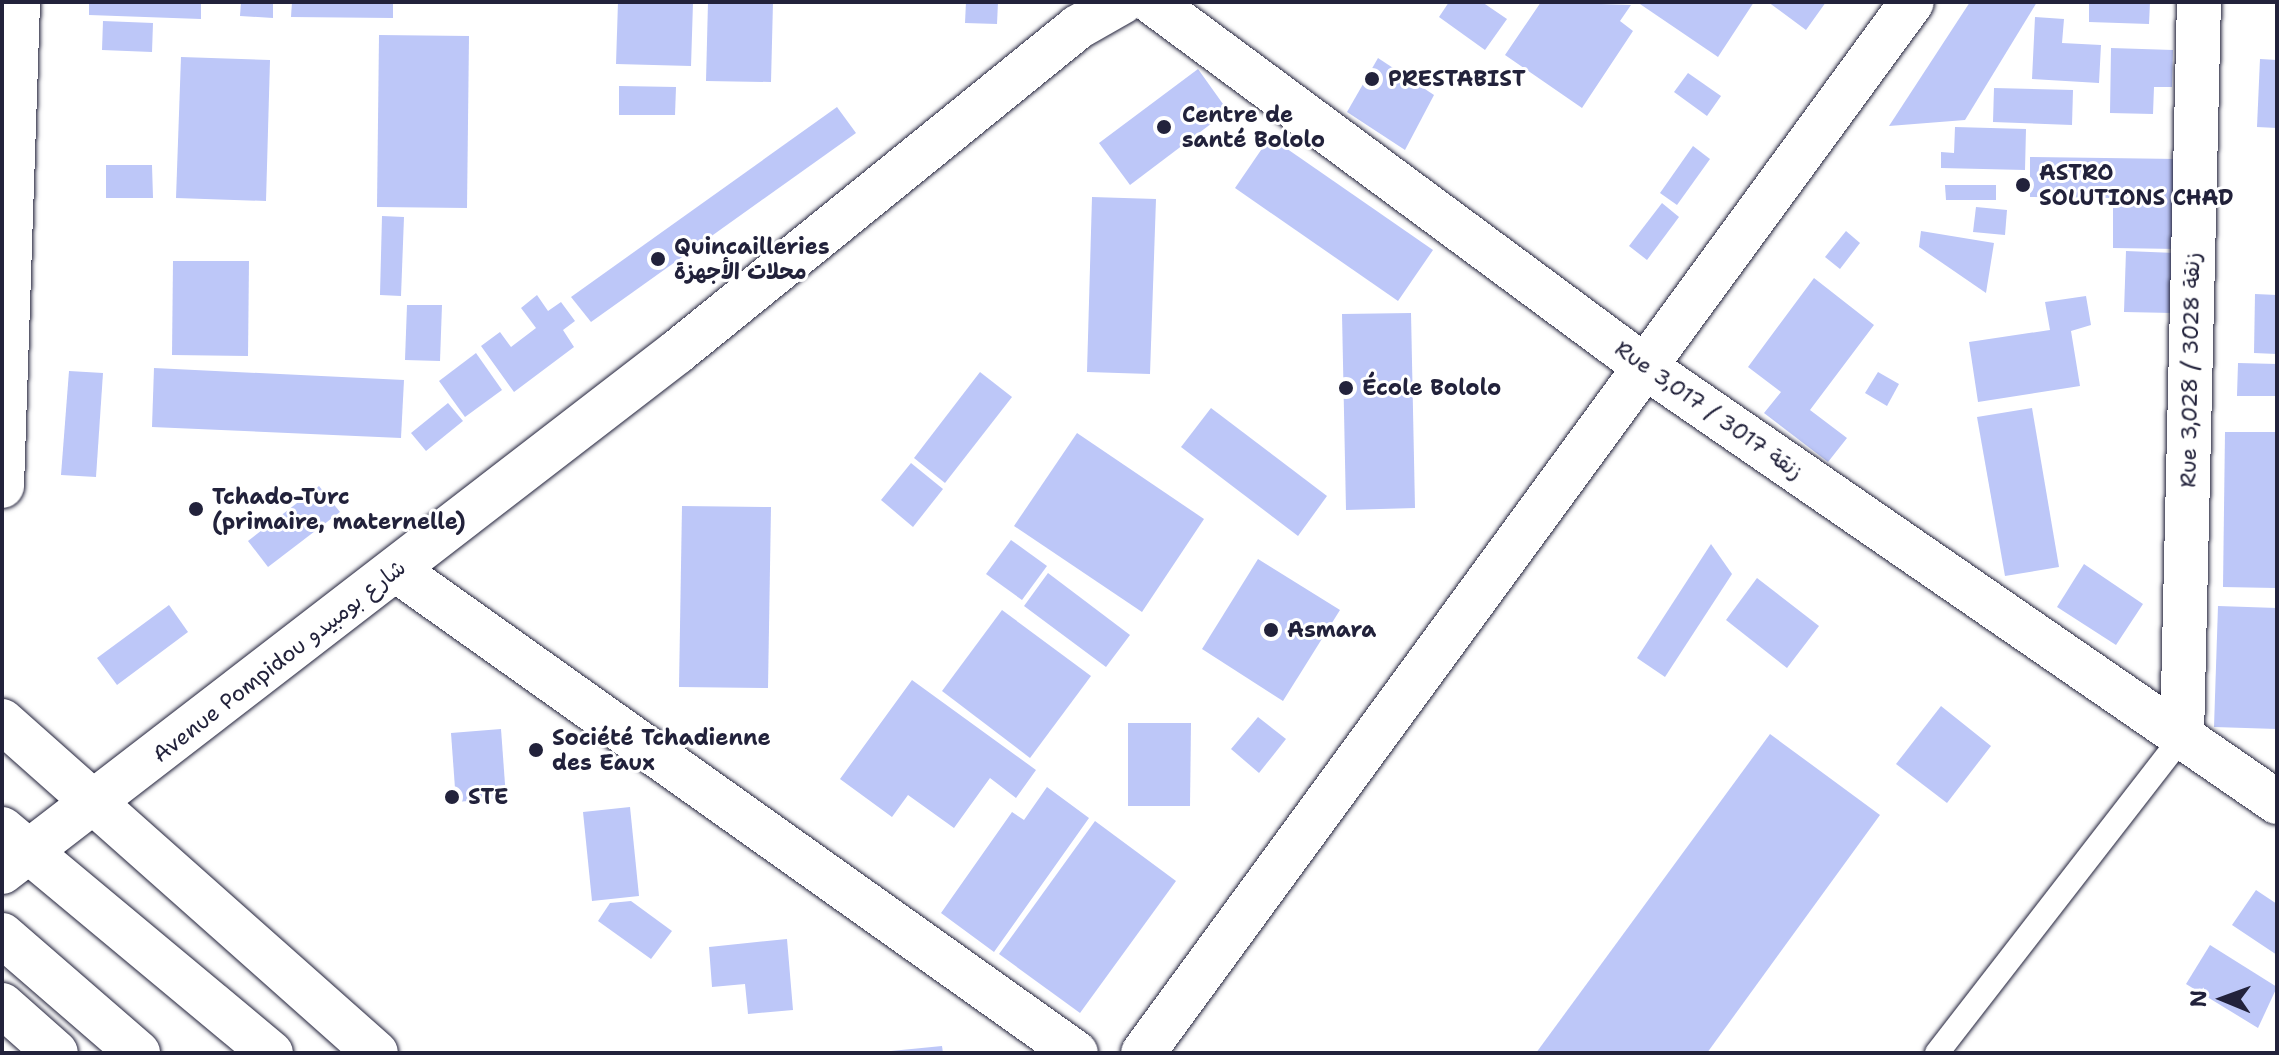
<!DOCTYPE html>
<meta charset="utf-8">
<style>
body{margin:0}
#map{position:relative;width:2279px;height:1055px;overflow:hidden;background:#fff;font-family:"Shantell Sans","Playpen Sans Arabic",sans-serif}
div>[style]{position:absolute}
.building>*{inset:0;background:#bdc7f8}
.roads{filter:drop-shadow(0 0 2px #22223b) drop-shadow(0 0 2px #22223b)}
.lane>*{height:24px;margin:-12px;padding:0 12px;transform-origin:12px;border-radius:12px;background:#fff}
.street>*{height:44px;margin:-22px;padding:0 22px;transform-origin:22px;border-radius:22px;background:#fff}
.secondary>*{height:44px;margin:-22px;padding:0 22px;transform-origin:22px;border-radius:22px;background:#fff}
.dots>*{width:22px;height:22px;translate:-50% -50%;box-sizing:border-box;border:4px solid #fff;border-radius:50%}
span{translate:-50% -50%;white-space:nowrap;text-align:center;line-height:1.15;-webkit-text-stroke:6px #fff;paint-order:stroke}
.poi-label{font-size:22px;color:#22223b;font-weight:700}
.left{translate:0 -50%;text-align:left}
.street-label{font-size:22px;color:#22223b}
.frame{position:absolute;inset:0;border:4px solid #22223b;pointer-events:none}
.north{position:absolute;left:2183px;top:959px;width:80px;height:80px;-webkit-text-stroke:6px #fff;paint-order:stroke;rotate:271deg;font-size:22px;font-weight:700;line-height:32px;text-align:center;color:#22223b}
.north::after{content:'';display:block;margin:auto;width:28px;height:36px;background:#22223b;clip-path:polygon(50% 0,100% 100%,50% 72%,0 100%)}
</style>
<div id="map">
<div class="building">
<i style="clip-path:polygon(89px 2px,201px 2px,201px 19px,89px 15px)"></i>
<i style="clip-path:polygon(241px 2px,273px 2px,273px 18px,240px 16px)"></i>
<i style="clip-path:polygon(292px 2px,393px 2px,393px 18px,291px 17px)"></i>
<i style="clip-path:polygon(618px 2px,693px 2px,691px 66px,616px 64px)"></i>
<i style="clip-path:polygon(708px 2px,773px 2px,771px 82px,706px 81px)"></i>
<i style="clip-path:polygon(966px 2px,998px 2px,997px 24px,965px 23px)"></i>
<i style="clip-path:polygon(1449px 2px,1482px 2px,1507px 19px,1485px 50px,1439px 17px)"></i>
<i style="clip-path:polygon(1541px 2px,1631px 5px,1620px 21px,1633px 31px,1582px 108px,1505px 55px)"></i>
<i style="clip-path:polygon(1637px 2px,1754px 2px,1718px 57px)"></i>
<i style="clip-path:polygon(1768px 2px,1826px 2px,1806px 30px)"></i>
<i style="clip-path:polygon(1970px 2px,2037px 2px,1965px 120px,1889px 126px)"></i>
<i style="clip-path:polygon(2089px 2px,2150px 2px,2149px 24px,2089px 22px)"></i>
<i style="clip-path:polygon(2035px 17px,2064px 19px,2062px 43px,2101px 45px,2099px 83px,2032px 79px)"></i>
<i style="clip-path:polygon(103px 21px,153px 23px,152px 52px,102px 50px)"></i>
<i style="clip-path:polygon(379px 35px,469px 36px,467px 208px,377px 207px)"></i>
<i style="clip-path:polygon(2111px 48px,2173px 50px,2172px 87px,2154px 87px,2153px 114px,2110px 113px)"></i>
<i style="clip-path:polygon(181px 57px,270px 60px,266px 201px,176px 198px)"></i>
<i style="clip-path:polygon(1378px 58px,1434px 95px,1405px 150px,1347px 112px)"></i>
<i style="clip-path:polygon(2260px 59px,2277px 60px,2277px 128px,2257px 127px)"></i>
<i style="clip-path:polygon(1198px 69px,1228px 111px,1130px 185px,1099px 143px)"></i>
<i style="clip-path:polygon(1688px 73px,1721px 96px,1707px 116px,1674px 92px)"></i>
<i style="clip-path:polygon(619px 86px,676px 87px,675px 115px,619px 115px)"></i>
<i style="clip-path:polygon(1994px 88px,2073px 90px,2072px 125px,1993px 122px)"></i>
<i style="clip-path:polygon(837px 107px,856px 133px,591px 322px,571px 297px)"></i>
<i style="clip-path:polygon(1955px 127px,2026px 129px,2025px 170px,1941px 168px,1941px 152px,1954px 153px)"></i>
<i style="clip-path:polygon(1270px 137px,1433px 250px,1398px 301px,1235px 188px)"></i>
<i style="clip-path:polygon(1693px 146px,1710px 159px,1677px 205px,1660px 193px)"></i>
<i style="clip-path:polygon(2030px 157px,2178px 159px,2178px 249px,2113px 248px,2113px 198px,2030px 197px)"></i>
<i style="clip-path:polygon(106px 165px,152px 165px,153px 198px,106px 198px)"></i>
<i style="clip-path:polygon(1945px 185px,1996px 185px,1996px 200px,1946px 200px)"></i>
<i style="clip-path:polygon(1092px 197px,1156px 199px,1150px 374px,1087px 372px)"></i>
<i style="clip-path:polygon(1662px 203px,1679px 217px,1647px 260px,1629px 246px)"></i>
<i style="clip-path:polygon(1976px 207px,2007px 210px,2005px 235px,1973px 232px)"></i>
<i style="clip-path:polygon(382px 216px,404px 217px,401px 296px,380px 295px)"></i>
<i style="clip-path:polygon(1846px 231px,1860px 243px,1840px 269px,1825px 257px)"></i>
<i style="clip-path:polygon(1921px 231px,1994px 243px,1986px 293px,1919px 247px)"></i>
<i style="clip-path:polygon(2126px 251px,2175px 253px,2173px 313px,2124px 312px)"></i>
<i style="clip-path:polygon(173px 261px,249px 261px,248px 356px,172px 355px)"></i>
<i style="clip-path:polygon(1814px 278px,1874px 325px,1810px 410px,1847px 438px,1828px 462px,1764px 413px,1781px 392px,1748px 367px)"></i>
<i style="clip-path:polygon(2255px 294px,2277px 295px,2277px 354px,2254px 353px)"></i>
<i style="clip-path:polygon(537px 295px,548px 311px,561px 302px,575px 321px,563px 330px,574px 347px,514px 392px,481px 346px,500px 332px,511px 347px,536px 328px,521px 308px)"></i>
<i style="clip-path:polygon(2086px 296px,2091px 325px,2071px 331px,2080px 386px,1978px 402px,1969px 342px,2050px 330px,2045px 302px)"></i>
<i style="clip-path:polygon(407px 305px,442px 305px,440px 361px,405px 360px)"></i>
<i style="clip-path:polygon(1411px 313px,1415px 508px,1346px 510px,1342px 314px)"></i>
<i style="clip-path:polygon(476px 353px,502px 390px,465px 417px,439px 381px)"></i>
<i style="clip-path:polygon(2238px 363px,2277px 364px,2277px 396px,2237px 396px)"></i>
<i style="clip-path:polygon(154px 368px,404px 380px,401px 438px,152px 427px)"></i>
<i style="clip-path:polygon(69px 371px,103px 373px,96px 477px,61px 475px)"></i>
<i style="clip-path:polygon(980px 372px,1012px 397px,945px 483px,914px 458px)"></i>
<i style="clip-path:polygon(1878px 372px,1899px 384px,1887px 406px,1865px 393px)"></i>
<i style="clip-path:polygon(448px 403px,463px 421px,426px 451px,411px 433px)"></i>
<i style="clip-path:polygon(1211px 408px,1327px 496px,1298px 536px,1181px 447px)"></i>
<i style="clip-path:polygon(2032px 408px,2059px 567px,2005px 576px,1977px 417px)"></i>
<i style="clip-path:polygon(2225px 432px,2277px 432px,2276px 588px,2223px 587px)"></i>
<i style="clip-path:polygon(1077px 433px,1204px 519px,1142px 612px,1014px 526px)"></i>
<i style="clip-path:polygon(911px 463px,943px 489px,913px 527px,881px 500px)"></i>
<i style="clip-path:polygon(319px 486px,340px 512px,268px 567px,248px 541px)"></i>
<i style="clip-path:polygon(682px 506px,771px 507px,768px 688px,679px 687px)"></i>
<i style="clip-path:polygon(1011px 540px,1047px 566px,1022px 600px,986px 574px)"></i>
<i style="clip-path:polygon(1711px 544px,1732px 574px,1665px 677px,1637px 658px)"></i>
<i style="clip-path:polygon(1258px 559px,1340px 610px,1283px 701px,1202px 649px)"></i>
<i style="clip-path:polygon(2084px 564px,2143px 604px,2116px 645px,2057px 607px)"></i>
<i style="clip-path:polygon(1048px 573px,1130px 635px,1106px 667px,1024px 606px)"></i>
<i style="clip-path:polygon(1757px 578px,1819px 626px,1787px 668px,1726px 620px)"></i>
<i style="clip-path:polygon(169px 605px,188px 632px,117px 685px,97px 658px)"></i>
<i style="clip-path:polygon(2218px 606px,2277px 608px,2277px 729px,2214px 727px)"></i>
<i style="clip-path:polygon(1002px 610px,1091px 676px,1030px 758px,942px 691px)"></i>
<i style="clip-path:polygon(912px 680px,1036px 770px,1016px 798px,990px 778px,954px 828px,908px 795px,892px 817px,840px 779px)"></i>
<i style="clip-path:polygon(1941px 706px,1991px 746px,1947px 803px,1896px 764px)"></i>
<i style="clip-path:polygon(1258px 717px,1286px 739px,1259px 773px,1231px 749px)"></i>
<i style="clip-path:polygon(1128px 723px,1191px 723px,1190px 806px,1128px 806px)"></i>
<i style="clip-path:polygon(501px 729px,506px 798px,456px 802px,451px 733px)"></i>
<i style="clip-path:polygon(1770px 734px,1880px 815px,1707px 1053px,1536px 1053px)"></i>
<i style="clip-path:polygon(1047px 787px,1089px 818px,994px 952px,941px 913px,1012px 812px,1024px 820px)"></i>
<i style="clip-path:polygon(630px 807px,639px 896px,592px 901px,583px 812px)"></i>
<i style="clip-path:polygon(1095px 821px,1176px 881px,1080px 1013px,999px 954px)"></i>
<i style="clip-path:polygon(2256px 890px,2277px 904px,2277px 955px,2232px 925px)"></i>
<i style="clip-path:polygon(631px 901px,672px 931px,651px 959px,598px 921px,610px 903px)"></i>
<i style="clip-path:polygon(787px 939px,793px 1010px,748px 1014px,745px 984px,712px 987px,709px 947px)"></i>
<i style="clip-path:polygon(2210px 945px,2277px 987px,2258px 1028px,2186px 984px)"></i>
<i style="clip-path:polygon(942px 1046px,943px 1053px,891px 1053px,891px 1051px)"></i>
</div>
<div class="roads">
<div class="lane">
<i style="left:1937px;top:1053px;width:400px;rotate:-52.2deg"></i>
</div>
<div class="street">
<i style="left:1152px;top:2px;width:612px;rotate:36.5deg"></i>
<i style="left:1644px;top:366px;width:769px;rotate:34.56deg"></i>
<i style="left:2px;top:486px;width:484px;rotate:-88.1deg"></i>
<i style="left:396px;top:570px;width:834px;rotate:35.39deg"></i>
<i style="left:2182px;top:737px;width:735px;rotate:-88.68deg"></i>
</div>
<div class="secondary">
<i style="left:2px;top:721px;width:500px;rotate:41.6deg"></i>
<i style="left:2px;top:829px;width:350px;rotate:39.8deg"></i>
<i style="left:2px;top:872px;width:852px;rotate:-37.61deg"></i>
<i style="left:677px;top:352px;width:516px;rotate:-39.02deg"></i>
<i style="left:1078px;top:27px;width:51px;rotate:-29.6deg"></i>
<i style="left:2px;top:935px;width:180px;rotate:40.9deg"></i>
<i style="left:2px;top:1005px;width:72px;rotate:41.6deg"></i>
<i style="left:1143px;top:1053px;width:1302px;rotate:-53.81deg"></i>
</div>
</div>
<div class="dots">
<i style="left:1372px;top:79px;background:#22223b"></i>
<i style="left:1164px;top:127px;background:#22223b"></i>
<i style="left:2023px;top:185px;background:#22223b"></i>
<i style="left:658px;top:259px;background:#22223b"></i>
<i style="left:1346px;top:388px;background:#22223b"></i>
<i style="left:196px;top:509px;background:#22223b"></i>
<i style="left:1271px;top:630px;background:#22223b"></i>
<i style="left:536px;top:750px;background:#22223b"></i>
<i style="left:452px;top:797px;background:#22223b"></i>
</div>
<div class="poi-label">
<span class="left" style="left:1388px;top:79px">PRESTABIST</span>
<span class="left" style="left:1182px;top:127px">Centre de<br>santé Bololo</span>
<span class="left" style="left:2039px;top:185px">ASTRO<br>SOLUTIONS CHAD</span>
<span class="left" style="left:674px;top:259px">Quincailleries<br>محلات الأجهزة</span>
<span class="left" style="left:1362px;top:388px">École Bololo</span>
<span class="left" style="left:212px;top:509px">Tchado-Turc<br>(primaire, maternelle)</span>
<span class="left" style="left:1287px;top:630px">Asmara</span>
<span class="left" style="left:552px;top:750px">Société Tchadienne<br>des Eaux</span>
<span class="left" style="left:468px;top:797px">STE</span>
</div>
<div class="street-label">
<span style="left:2190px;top:370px;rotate:-89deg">Rue 3,028 / زنقة 3028</span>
<span style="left:1709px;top:410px;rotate:35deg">Rue 3,017 / زنقة 3017</span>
<span style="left:279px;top:661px;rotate:-38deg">Avenue Pompidou شارع بومبيدو</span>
</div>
<div class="frame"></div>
<div class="north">N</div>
</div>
